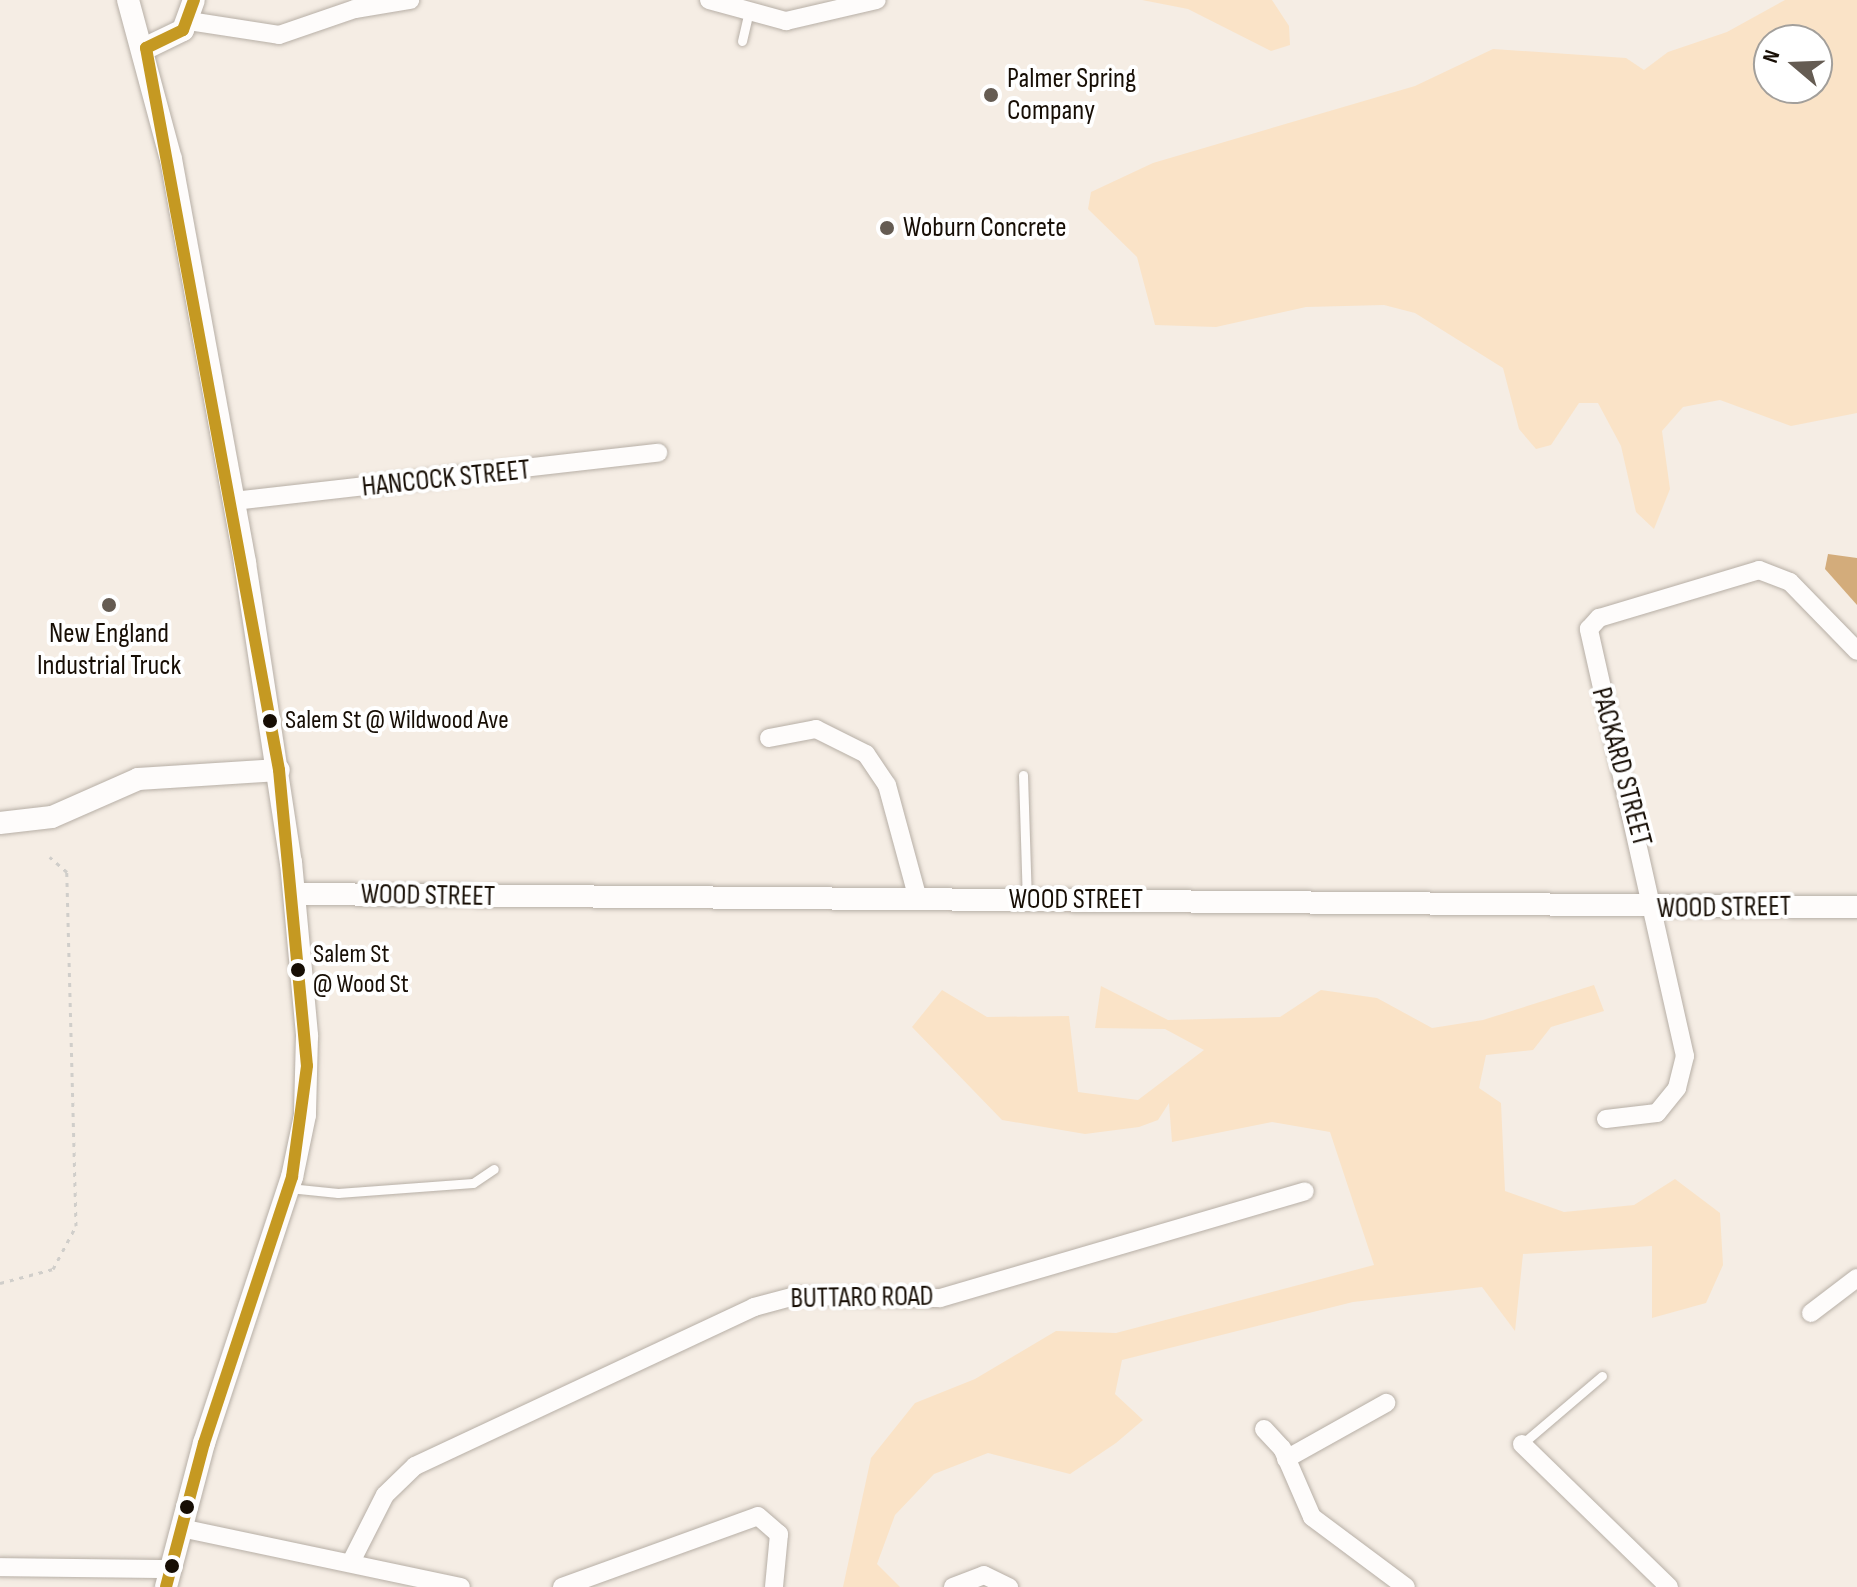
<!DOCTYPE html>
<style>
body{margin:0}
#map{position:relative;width:1857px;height:1587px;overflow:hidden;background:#f5ede4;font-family:"Sofia Sans Condensed",sans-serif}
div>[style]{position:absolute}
.green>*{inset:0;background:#fae3c7}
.water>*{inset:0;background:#d3ac7b}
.path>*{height:3px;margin-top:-1.5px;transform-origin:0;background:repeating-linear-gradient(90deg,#d0ceca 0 4px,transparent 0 10px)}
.roads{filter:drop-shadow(0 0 2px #b7afa6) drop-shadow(0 0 2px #b7afa6)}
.service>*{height:9px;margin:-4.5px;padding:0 4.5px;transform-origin:4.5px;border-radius:4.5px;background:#fefcfb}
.minor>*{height:18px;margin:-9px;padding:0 9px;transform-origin:9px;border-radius:9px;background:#fefcfb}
.tertiary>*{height:22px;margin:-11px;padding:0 11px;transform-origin:11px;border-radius:11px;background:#fefcfb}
.bus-1>*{height:12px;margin:-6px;padding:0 6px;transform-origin:6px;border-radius:6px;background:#c59922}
.dots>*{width:22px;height:22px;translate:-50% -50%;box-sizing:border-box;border:4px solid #fff;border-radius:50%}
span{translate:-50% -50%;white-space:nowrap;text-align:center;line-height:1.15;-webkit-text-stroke:8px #fff;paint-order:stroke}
.bus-label{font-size:26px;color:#170e05}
.left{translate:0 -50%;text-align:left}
.poi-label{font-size:28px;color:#170e05}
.street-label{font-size:28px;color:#170e05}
.north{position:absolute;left:1753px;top:24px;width:80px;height:80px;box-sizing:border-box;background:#fff;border:2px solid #a29f9b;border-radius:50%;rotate:289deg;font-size:22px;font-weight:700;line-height:32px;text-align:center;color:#170e05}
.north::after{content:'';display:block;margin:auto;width:28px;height:36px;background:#655c53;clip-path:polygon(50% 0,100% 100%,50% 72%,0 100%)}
</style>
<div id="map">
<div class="green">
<i style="clip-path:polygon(1142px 0,1272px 0,1289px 26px,1290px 45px,1271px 51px,1188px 9px)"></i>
<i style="clip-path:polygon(evenodd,1785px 0,1857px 0,1857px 413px,1791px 426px,1720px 400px,1683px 407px,1662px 431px,1670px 489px,1654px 529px,1636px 512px,1621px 446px,1598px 403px,1579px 403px,1551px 445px,1536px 449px,1519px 429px,1503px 368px,1415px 313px,1384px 305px,1306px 307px,1216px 327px,1155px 325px,1137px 257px,1088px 209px,1091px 192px,1153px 163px,1415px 86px,1493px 49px,1626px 58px,1644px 70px,1668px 52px,1727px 32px,1785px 0,1769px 40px,1817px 40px,1817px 88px,1769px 88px,1769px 40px)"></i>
<i style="clip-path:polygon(1594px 985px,1604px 1011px,1551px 1027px,1533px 1050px,1486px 1055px,1479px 1088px,1501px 1103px,1505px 1191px,1564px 1212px,1634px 1205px,1675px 1179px,1720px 1213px,1723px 1265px,1706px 1303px,1652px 1318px,1652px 1246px,1523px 1254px,1515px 1331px,1482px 1287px,1353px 1302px,1122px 1360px,1115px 1394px,1143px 1420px,1116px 1443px,1070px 1474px,988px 1453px,934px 1474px,895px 1515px,877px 1564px,900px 1587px,843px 1587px,871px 1458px,915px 1403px,975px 1379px,1056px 1331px,1116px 1333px,1374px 1265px,1330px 1132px,1272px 1122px,1172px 1142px,1169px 1103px,1158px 1120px,1139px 1127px,1085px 1134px,1002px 1120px,912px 1027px,942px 990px,987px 1017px,1069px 1016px,1078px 1092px,1138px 1100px,1204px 1050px,1165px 1029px,1095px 1028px,1101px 986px,1168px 1020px,1280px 1017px,1321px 990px,1377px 998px,1432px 1028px,1483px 1020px)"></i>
</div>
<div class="water">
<i style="clip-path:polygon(1828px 554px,1857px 558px,1857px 605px,1825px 569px)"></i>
</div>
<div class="path">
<i style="left:0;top:1283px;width:55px;rotate:-14.8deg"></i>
<i style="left:53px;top:1269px;width:49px;rotate:-61.9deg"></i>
<i style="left:76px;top:1226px;width:354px;rotate:-91.5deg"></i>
<i style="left:67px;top:872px;width:23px;rotate:-139deg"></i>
</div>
<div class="roads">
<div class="service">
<i style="left:742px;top:41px;width:26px;rotate:-77deg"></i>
<i style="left:1023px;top:775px;width:126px;rotate:88.2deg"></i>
<i style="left:289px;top:1188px;width:49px;rotate:5.8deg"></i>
<i style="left:338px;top:1193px;width:135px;rotate:-4.2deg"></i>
<i style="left:473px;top:1183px;width:25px;rotate:-34deg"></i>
<i style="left:1522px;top:1444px;width:105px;rotate:-40.4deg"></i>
</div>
<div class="minor">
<i style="left:709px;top:0;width:80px;rotate:15.3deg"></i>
<i style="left:786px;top:21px;width:93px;rotate:-13deg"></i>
<i style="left:189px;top:21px;width:91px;rotate:8.8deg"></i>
<i style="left:279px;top:35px;width:80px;rotate:-18.9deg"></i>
<i style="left:355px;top:9px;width:56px;rotate:-9.3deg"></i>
<i style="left:234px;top:501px;width:427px;rotate:-6.5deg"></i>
<i style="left:769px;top:738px;width:48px;rotate:-10.8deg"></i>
<i style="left:816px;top:729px;width:56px;rotate:26.6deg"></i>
<i style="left:866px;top:754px;width:37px;rotate:56deg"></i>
<i style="left:887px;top:785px;width:118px;rotate:74.8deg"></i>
<i style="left:1606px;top:1119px;width:51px;rotate:-6.7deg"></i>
<i style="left:1657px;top:1113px;width:32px;rotate:-51deg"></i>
<i style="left:1677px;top:1088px;width:33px;rotate:-76deg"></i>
<i style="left:1685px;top:1056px;width:438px;rotate:-102.7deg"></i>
<i style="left:1589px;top:629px;width:15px;rotate:-48deg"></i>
<i style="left:1599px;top:618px;width:167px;rotate:-16.7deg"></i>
<i style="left:1759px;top:570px;width:33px;rotate:21deg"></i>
<i style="left:1790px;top:582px;width:96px;rotate:45.8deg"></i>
<i style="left:1811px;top:1313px;width:58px;rotate:-37.3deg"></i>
<i style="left:1264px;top:1429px;width:26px;rotate:47deg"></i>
<i style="left:1282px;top:1448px;width:75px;rotate:66.5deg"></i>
<i style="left:1312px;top:1517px;width:117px;rotate:36.7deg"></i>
<i style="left:1522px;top:1444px;width:205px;rotate:44.2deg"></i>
<i style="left:1286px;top:1459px;width:115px;rotate:-29.2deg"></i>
<i style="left:181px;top:1528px;width:286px;rotate:11.9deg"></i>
<i style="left:351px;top:1562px;width:75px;rotate:-63.1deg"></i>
<i style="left:385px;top:1495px;width:42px;rotate:-44deg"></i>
<i style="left:415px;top:1466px;width:374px;rotate:-25.1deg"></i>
<i style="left:754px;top:1307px;width:42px;rotate:-15deg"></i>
<i style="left:795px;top:1296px;width:145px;rotate:0.8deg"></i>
<i style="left:940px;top:1298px;width:380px;rotate:-16.3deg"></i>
<i style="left:0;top:1567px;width:171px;rotate:0.7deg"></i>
<i style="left:562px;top:1587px;width:208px;rotate:-19.9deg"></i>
<i style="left:758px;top:1516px;width:28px;rotate:41deg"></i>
<i style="left:779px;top:1534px;width:53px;rotate:95.4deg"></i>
<i style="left:953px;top:1587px;width:33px;rotate:-21deg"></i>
<i style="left:984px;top:1575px;width:28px;rotate:26deg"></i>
</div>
<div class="tertiary">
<i style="left:128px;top:0;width:165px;rotate:74.9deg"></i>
<i style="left:171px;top:159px;width:411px;rotate:79.6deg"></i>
<i style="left:245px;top:563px;width:303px;rotate:81.3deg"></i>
<i style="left:291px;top:862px;width:175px;rotate:84.7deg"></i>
<i style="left:307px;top:1036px;width:79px;rotate:91.5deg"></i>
<i style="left:305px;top:1115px;width:63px;rotate:101.8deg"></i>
<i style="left:292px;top:1177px;width:280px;rotate:108.3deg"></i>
<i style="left:204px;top:1443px;width:149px;rotate:104.8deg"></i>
<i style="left:146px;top:48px;width:41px;rotate:-25.9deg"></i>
<i style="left:183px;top:30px;width:32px;rotate:-70deg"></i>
<i style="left:0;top:823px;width:52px;rotate:-6.6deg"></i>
<i style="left:52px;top:817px;width:94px;rotate:-23.8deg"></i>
<i style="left:138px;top:779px;width:141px;rotate:-3.7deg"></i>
<i style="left:295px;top:894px;width:1562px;rotate:0.48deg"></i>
</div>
</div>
<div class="bus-1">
<i style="left:146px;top:48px;width:734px;rotate:79.56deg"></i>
<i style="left:279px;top:770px;width:297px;rotate:84.6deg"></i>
<i style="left:307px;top:1066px;width:112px;rotate:97.7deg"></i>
<i style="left:292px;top:1177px;width:280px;rotate:108.3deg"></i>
<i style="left:204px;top:1443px;width:149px;rotate:104.8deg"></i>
<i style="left:146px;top:48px;width:41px;rotate:-25.9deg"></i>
<i style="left:183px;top:30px;width:32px;rotate:-70deg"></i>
</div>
<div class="dots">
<i style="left:991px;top:95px;background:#655c53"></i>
<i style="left:887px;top:228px;background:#655c53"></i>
<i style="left:109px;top:605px;background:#655c53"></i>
<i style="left:270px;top:721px;background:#170e05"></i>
<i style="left:298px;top:970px;background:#170e05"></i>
<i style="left:187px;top:1507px;background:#170e05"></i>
<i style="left:172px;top:1566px;background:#170e05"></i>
</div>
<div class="bus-label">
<span class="left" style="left:285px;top:721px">Salem St @ Wildwood Ave</span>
<span class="left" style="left:313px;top:970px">Salem St<br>@ Wood St</span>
</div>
<div class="poi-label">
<span class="left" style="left:1007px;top:95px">Palmer Spring<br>Company</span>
<span class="left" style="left:903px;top:228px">Woburn Concrete</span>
<span style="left:109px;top:650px">New England<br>Industrial Truck</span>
</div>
<div class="street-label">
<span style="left:446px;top:479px;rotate:-6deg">HANCOCK STREET</span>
<span style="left:1621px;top:767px;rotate:75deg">PACKARD STREET</span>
<span style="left:428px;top:896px;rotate:1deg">WOOD STREET</span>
<span style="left:1076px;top:900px">WOOD STREET</span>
<span style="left:1724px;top:908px;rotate:-1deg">WOOD STREET</span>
<span style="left:862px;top:1298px;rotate:-1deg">BUTTARO ROAD</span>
</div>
<div class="north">N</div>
</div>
